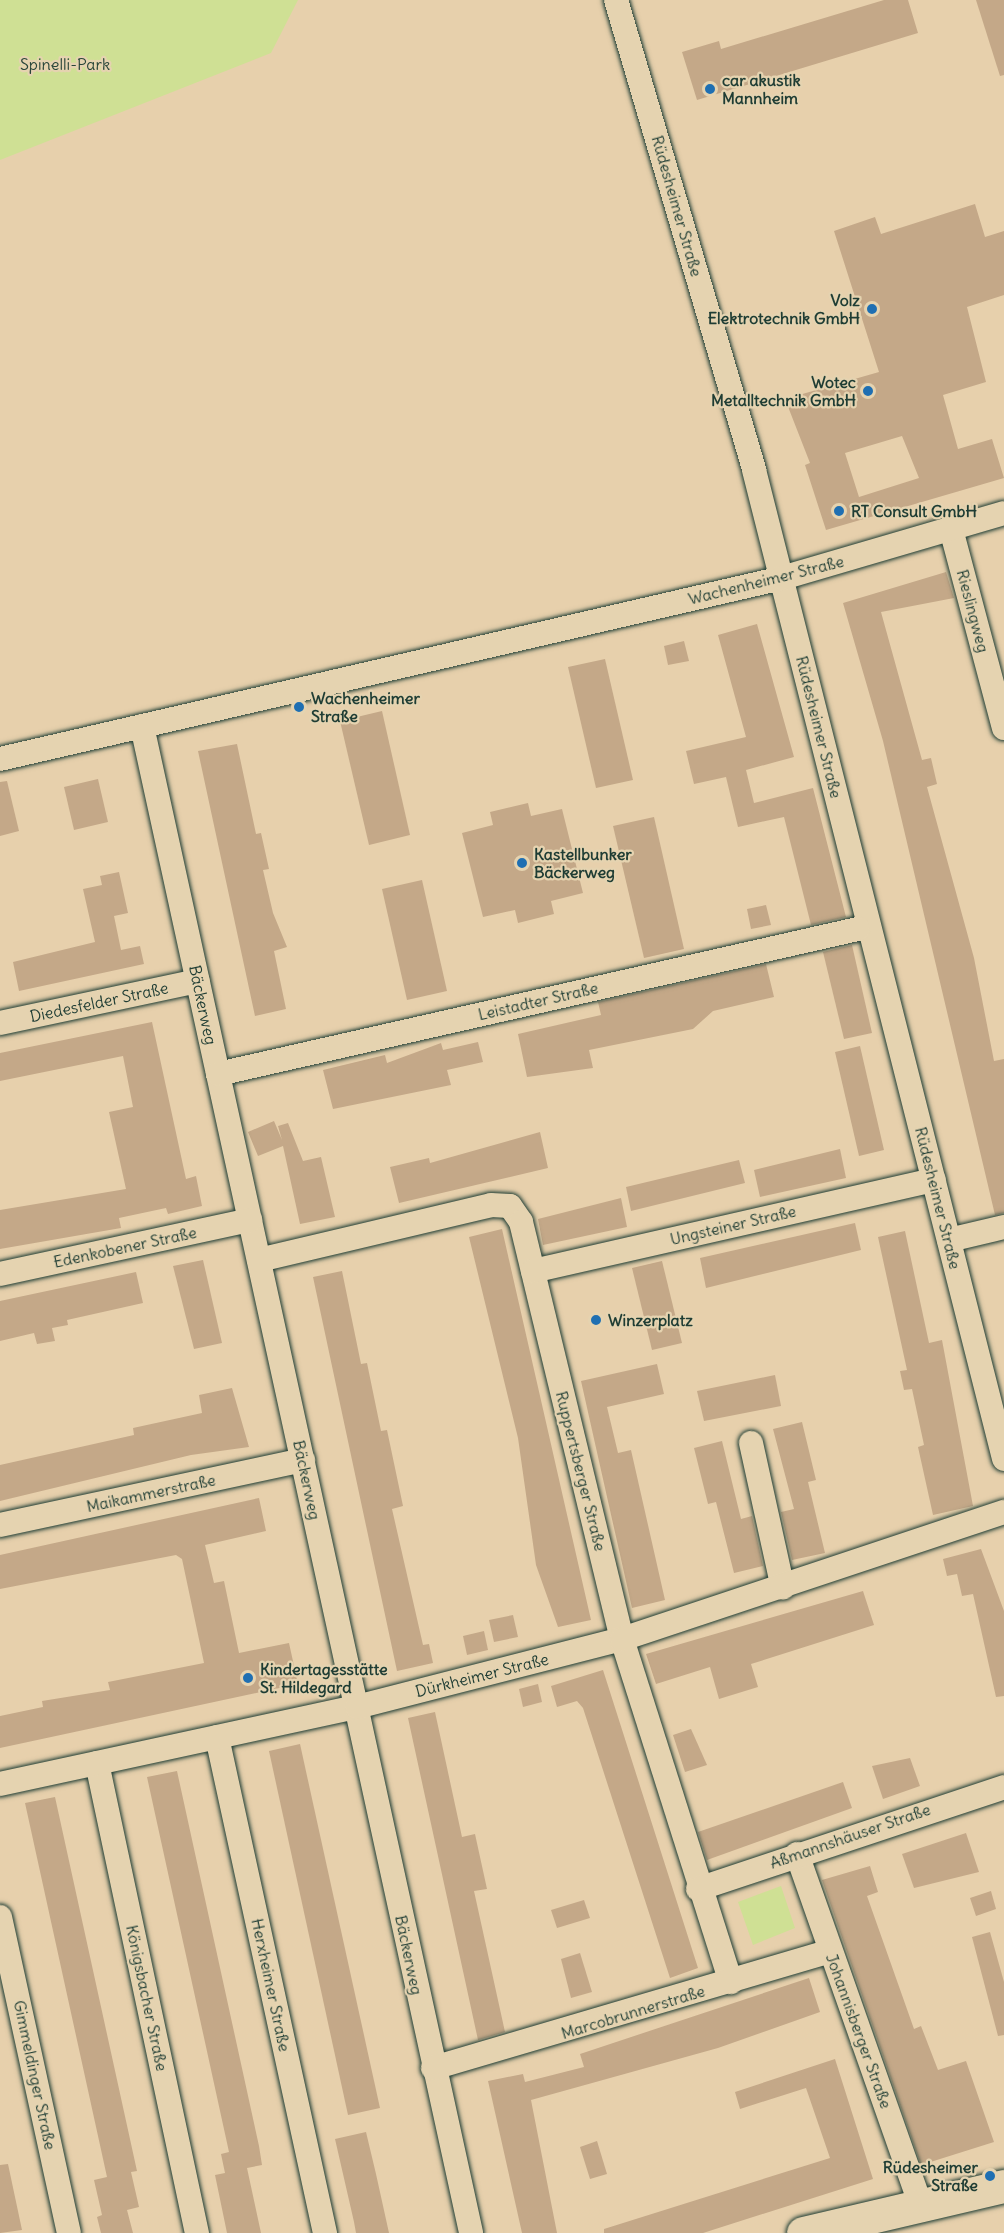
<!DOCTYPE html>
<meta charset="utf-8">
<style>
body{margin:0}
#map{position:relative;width:1004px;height:2233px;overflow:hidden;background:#e7d0ac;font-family:Delius,sans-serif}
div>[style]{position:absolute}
.green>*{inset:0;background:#cfe094}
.building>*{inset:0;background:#c4a888}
.roads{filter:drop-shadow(0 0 2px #1f3d34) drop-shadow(0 0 2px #1f3d34)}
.minor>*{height:24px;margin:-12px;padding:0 12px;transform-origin:12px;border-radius:12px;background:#e5d3b0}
.secondary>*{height:33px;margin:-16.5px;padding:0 16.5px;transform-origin:16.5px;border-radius:16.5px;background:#e5d3b0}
.dots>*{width:16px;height:16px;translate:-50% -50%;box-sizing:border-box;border:3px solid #e5d3b0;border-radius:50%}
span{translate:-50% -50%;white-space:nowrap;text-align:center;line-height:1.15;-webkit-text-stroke:4.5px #e5d3b0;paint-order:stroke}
.park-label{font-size:16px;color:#284539}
.poi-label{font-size:16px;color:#1f3d34;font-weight:700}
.left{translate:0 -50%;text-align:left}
.right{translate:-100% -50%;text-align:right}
.street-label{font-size:16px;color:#1f3d34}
</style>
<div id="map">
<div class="green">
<i style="clip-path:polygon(0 0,298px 0,271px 53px,0 160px)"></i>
<i style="clip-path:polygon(781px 1886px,795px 1928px,753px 1945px,738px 1902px)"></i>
</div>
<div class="building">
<i style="clip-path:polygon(884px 0,908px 0,918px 33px,697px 100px,682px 52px,719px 41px,721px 49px)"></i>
<i style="clip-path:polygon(976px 0,1004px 0,1004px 75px,1000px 76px)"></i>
<i style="clip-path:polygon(evenodd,975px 204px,985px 237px,1004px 231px,1004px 295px,967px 307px,986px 382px,943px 395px,958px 449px,992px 439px,1004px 478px,826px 530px,805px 465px,810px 463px,785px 399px,879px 372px,834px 231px,875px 217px,881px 234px,975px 204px,902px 436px,919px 478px,859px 497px,845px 453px,902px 436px)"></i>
<i style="clip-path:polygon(946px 572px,954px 598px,881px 612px,922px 760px,931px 758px,937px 784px,927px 787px,974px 958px,994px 1061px,1004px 1059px,1004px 1213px,995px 1215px,883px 741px,843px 603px)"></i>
<i style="clip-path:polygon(757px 624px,794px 757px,746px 770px,754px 803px,813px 788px,846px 917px,811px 925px,784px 817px,738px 827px,726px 777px,694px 784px,686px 751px,746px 737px,718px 635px)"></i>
<i style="clip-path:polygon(684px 641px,689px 661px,668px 665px,664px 646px)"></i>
<i style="clip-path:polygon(605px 659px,633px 780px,596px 788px,568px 667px)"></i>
<i style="clip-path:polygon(382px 711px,410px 835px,369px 845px,340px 721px)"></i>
<i style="clip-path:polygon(237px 744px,256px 834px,261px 833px,269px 869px,263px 870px,273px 913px,287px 947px,274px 951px,286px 1009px,255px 1016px,198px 751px)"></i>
<i style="clip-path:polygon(98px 779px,108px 822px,74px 830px,64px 787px)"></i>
<i style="clip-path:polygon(7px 781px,19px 831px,0 836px,0 782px)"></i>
<i style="clip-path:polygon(528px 803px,531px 816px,562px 809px,583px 893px,551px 901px,554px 914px,518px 923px,515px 910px,483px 917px,462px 833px,493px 825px,490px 812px)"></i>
<i style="clip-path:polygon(654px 817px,684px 949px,644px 958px,613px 826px)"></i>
<i style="clip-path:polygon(119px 872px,128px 913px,114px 916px,121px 950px,140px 946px,144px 964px,19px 991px,13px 962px,95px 942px,83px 889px,102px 885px,100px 876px)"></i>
<i style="clip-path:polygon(422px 880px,447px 991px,407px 1000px,382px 889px)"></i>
<i style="clip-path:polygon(766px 905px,771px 925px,751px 929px,747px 909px)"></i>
<i style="clip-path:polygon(852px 945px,872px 1033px,844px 1039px,823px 952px)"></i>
<i style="clip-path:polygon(766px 964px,774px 997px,713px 1011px,693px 1029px,589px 1050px,593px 1068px,527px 1077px,518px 1034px,601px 1015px,598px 1002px)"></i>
<i style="clip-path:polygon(152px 1022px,186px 1179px,196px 1176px,202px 1206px,168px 1214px,166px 1208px,119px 1218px,121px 1228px,0 1249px,0 1210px,126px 1189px,109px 1112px,133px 1107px,123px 1056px,0 1081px,0 1053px)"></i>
<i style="clip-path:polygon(478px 1042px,483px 1062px,447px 1070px,451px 1085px,333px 1109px,323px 1070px,385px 1055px,387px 1063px,441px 1043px,443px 1050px)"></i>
<i style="clip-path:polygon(860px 1046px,884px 1150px,859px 1156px,835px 1052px)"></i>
<i style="clip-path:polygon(274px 1121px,282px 1140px,278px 1126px,288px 1123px,303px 1161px,321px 1157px,335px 1217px,300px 1224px,283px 1146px,258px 1156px,248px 1132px)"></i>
<i style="clip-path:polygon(540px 1132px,548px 1168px,399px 1203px,390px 1167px,429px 1158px,430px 1163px)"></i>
<i style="clip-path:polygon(840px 1149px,846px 1178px,760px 1197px,754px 1170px)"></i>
<i style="clip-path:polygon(739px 1160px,745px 1183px,631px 1211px,626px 1187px)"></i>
<i style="clip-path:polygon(621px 1198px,627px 1227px,543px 1245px,538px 1219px)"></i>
<i style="clip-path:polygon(855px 1223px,861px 1250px,706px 1288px,700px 1258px)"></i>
<i style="clip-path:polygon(502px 1229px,591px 1620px,558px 1627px,536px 1565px,518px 1438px,469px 1237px)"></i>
<i style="clip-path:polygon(905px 1231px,929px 1343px,942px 1340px,973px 1506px,933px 1515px,918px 1447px,924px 1445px,912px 1389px,904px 1390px,900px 1371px,907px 1370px,878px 1237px)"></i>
<i style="clip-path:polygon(203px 1260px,222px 1343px,194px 1349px,173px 1266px)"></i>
<i style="clip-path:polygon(662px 1261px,682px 1343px,652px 1350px,632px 1268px)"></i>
<i style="clip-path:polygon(342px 1271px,361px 1364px,367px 1363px,381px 1431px,387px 1430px,403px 1506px,392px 1509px,423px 1645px,429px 1644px,433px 1663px,397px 1671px,313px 1277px)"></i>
<i style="clip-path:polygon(136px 1272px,143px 1303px,67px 1320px,68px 1325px,52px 1328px,55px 1341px,37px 1344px,34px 1333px,0 1341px,0 1301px)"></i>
<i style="clip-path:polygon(657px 1364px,664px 1394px,607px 1407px,618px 1453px,631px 1450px,665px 1600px,632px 1608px,581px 1381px)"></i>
<i style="clip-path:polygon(775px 1375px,781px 1406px,704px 1421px,697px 1391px)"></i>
<i style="clip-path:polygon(232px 1388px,249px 1447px,191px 1455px,0 1501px,0 1465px,134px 1435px,133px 1428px,202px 1413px,199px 1395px)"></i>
<i style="clip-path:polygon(802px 1422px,816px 1480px,808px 1482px,825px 1553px,792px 1560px,781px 1512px,794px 1509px,773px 1429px)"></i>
<i style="clip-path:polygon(722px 1441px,741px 1519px,752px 1516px,763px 1566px,734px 1573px,716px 1502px,708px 1504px,694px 1448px)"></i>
<i style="clip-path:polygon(259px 1498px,266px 1531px,205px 1545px,214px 1583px,224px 1581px,239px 1653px,289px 1643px,298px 1684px,0 1748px,0 1716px,43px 1707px,42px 1701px,110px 1690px,108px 1682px,204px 1663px,182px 1559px,176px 1555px,0 1589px,0 1555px)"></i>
<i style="clip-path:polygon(981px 1549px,1004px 1611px,1004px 1696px,996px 1697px,973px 1594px,962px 1596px,957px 1574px,947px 1576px,943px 1559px)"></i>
<i style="clip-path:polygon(863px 1591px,874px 1625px,751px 1664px,758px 1687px,719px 1699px,710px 1667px,656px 1684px,646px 1654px)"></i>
<i style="clip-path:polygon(513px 1615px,518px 1637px,494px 1642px,489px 1620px)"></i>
<i style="clip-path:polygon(484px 1631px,488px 1650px,467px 1655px,463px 1636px)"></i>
<i style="clip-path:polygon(603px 1670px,698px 1968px,670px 1978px,583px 1708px,577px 1701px,557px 1707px,551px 1686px)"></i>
<i style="clip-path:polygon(538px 1684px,542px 1702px,523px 1707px,519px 1689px)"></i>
<i style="clip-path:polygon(435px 1712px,462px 1837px,475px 1834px,487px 1889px,474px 1891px,505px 2032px,478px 2040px,408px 1718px)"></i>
<i style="clip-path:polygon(691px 1729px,707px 1765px,685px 1772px,673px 1735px)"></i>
<i style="clip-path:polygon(300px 1744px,380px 2108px,348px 2115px,269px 1751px)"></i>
<i style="clip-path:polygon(910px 1758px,920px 1786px,883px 1799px,872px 1766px)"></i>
<i style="clip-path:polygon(177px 1771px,259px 2146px,262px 2165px,247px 2168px,261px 2233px,227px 2233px,215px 2175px,225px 2173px,221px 2154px,229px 2152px,147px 1777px)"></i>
<i style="clip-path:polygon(843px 1782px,852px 1808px,707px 1860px,698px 1832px)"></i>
<i style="clip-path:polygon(55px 1797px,137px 2171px,131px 2172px,139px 2207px,127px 2210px,133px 2233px,101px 2233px,97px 2217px,102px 2215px,94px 2180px,107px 2177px,25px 1803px)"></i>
<i style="clip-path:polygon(966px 1833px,979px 1872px,914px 1888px,902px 1854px)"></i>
<i style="clip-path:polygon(870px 1866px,878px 1892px,867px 1896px,914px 2029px,921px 2026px,938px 2070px,966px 2061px,994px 2142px,921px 2165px,822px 1880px)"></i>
<i style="clip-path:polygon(991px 1891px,996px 1909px,976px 1916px,970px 1898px)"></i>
<i style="clip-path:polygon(584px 1900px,590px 1918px,557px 1928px,551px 1910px)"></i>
<i style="clip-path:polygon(990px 1932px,1004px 1982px,1004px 2035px,998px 2036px,972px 1937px)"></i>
<i style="clip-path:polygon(580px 1953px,592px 1992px,571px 1998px,561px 1959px)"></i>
<i style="clip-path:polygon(809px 1978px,820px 2012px,718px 2048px,531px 2100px,557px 2233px,522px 2233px,488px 2081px,523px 2074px,525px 2082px,584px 2067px,580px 2054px)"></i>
<i style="clip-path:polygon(835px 2059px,873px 2179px,703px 2233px,604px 2233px,604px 2229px,830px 2158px,806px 2088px,740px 2109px,735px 2092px)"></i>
<i style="clip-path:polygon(366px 2132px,376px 2174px,389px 2233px,356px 2233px,354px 2222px,335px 2139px)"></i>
<i style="clip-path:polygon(597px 2141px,607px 2174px,590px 2179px,580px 2147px)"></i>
<i style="clip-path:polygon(8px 2164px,22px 2230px,0 2233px,0 2165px)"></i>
</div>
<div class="roads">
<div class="minor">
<i style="left:616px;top:0;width:490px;rotate:73.6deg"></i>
<i style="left:754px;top:470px;width:1020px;rotate:75.81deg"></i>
<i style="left:951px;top:529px;width:206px;rotate:75.1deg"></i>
<i style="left:142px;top:726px;width:1542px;rotate:77.68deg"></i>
<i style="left:0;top:759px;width:803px;rotate:-13.03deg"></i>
<i style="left:782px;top:578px;width:231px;rotate:-16.3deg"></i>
<i style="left:0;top:1023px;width:202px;rotate:-12deg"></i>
<i style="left:218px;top:1074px;width:656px;rotate:-12.77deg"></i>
<i style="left:949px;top:1240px;width:57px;rotate:-13.3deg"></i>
<i style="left:259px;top:1260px;width:238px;rotate:-13.3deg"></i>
<i style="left:491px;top:1205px;width:19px;rotate:3deg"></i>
<i style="left:510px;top:1206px;width:19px;rotate:55deg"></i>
<i style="left:521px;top:1222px;width:429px;rotate:76.4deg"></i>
<i style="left:622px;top:1639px;width:360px;rotate:72.4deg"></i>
<i style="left:533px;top:1271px;width:411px;rotate:-12.8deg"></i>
<i style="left:0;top:1274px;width:256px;rotate:-12.2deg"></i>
<i style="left:751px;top:1443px;width:148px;rotate:77.6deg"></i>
<i style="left:0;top:1525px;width:310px;rotate:-12.1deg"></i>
<i style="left:217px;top:1737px;width:508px;rotate:77.72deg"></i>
<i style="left:97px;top:1763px;width:481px;rotate:78deg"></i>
<i style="left:0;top:1784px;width:365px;rotate:-12.2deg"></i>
<i style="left:357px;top:1707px;width:274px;rotate:-14.4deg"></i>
<i style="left:622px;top:1639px;width:403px;rotate:-18.4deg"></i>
<i style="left:797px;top:1854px;width:374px;rotate:70.6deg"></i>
<i style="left:698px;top:1889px;width:323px;rotate:-18.4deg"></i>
<i style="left:0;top:1917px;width:323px;rotate:77.7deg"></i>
<i style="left:433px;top:2068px;width:414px;rotate:-16.4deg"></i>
</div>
<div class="secondary">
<i style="left:803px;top:2233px;width:206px;rotate:-13.2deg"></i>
</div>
</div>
<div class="dots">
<i style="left:710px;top:89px;background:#1f6fb2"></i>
<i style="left:872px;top:309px;background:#1f6fb2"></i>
<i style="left:868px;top:391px;background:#1f6fb2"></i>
<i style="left:839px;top:511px;background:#1f6fb2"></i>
<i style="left:299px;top:707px;background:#1f6fb2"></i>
<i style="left:522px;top:863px;background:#1f6fb2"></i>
<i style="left:596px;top:1320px;background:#1f6fb2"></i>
<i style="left:248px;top:1678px;background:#1f6fb2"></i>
<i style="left:990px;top:2176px;background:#1f6fb2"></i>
</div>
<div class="park-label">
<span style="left:65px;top:64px">Spinelli-Park</span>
</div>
<div class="poi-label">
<span class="left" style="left:722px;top:89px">car akustik<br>Mannheim</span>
<span class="right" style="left:860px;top:309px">Volz<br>Elektrotechnik GmbH</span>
<span class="right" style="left:856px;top:391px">Wotec<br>Metalltechnik GmbH</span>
<span class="left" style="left:851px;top:511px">RT Consult GmbH</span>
<span class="left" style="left:311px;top:707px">Wachenheimer<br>Straße</span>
<span class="left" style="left:534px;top:863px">Kastellbunker<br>Bäckerweg</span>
<span class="left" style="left:608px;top:1320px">Winzerplatz</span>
<span class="left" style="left:260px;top:1678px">Kindertagesstätte<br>St. Hildegard</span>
<span class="right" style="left:978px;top:2176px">Rüdesheimer<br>Straße</span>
</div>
<div class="street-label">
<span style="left:677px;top:206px;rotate:74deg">Rüdesheimer Straße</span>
<span style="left:766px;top:580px;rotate:-14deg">Wachenheimer Straße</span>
<span style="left:973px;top:611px;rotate:75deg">Rieslingweg</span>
<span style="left:819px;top:727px;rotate:76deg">Rüdesheimer Straße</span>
<span style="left:538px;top:1001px;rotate:-13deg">Leistadter Straße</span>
<span style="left:99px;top:1002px;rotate:-12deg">Diedesfelder Straße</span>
<span style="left:203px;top:1005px;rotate:78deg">Bäckerweg</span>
<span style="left:938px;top:1198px;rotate:76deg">Rüdesheimer Straße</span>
<span style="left:733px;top:1225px;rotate:-13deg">Ungsteiner Straße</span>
<span style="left:125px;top:1247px;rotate:-12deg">Edenkobener Straße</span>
<span style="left:581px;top:1471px;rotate:76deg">Ruppertsberger Straße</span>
<span style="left:307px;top:1480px;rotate:78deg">Bäckerweg</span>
<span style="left:151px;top:1493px;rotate:-12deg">Maikammerstraße</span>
<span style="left:482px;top:1675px;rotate:-14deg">Dürkheimer Straße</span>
<span style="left:850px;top:1836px;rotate:-19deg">Aßmannshäuser Straße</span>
<span style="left:409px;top:1955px;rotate:78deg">Bäckerweg</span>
<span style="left:271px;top:1985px;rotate:78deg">Herxheimer Straße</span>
<span style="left:147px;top:1998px;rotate:78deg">Königsbacher Straße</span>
<span style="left:633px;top:2012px;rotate:-17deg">Marcobrunnerstraße</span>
<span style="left:859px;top:2031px;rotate:70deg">Johannisberger Straße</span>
<span style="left:35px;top:2075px;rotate:78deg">Gimmeldinger Straße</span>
</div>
</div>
